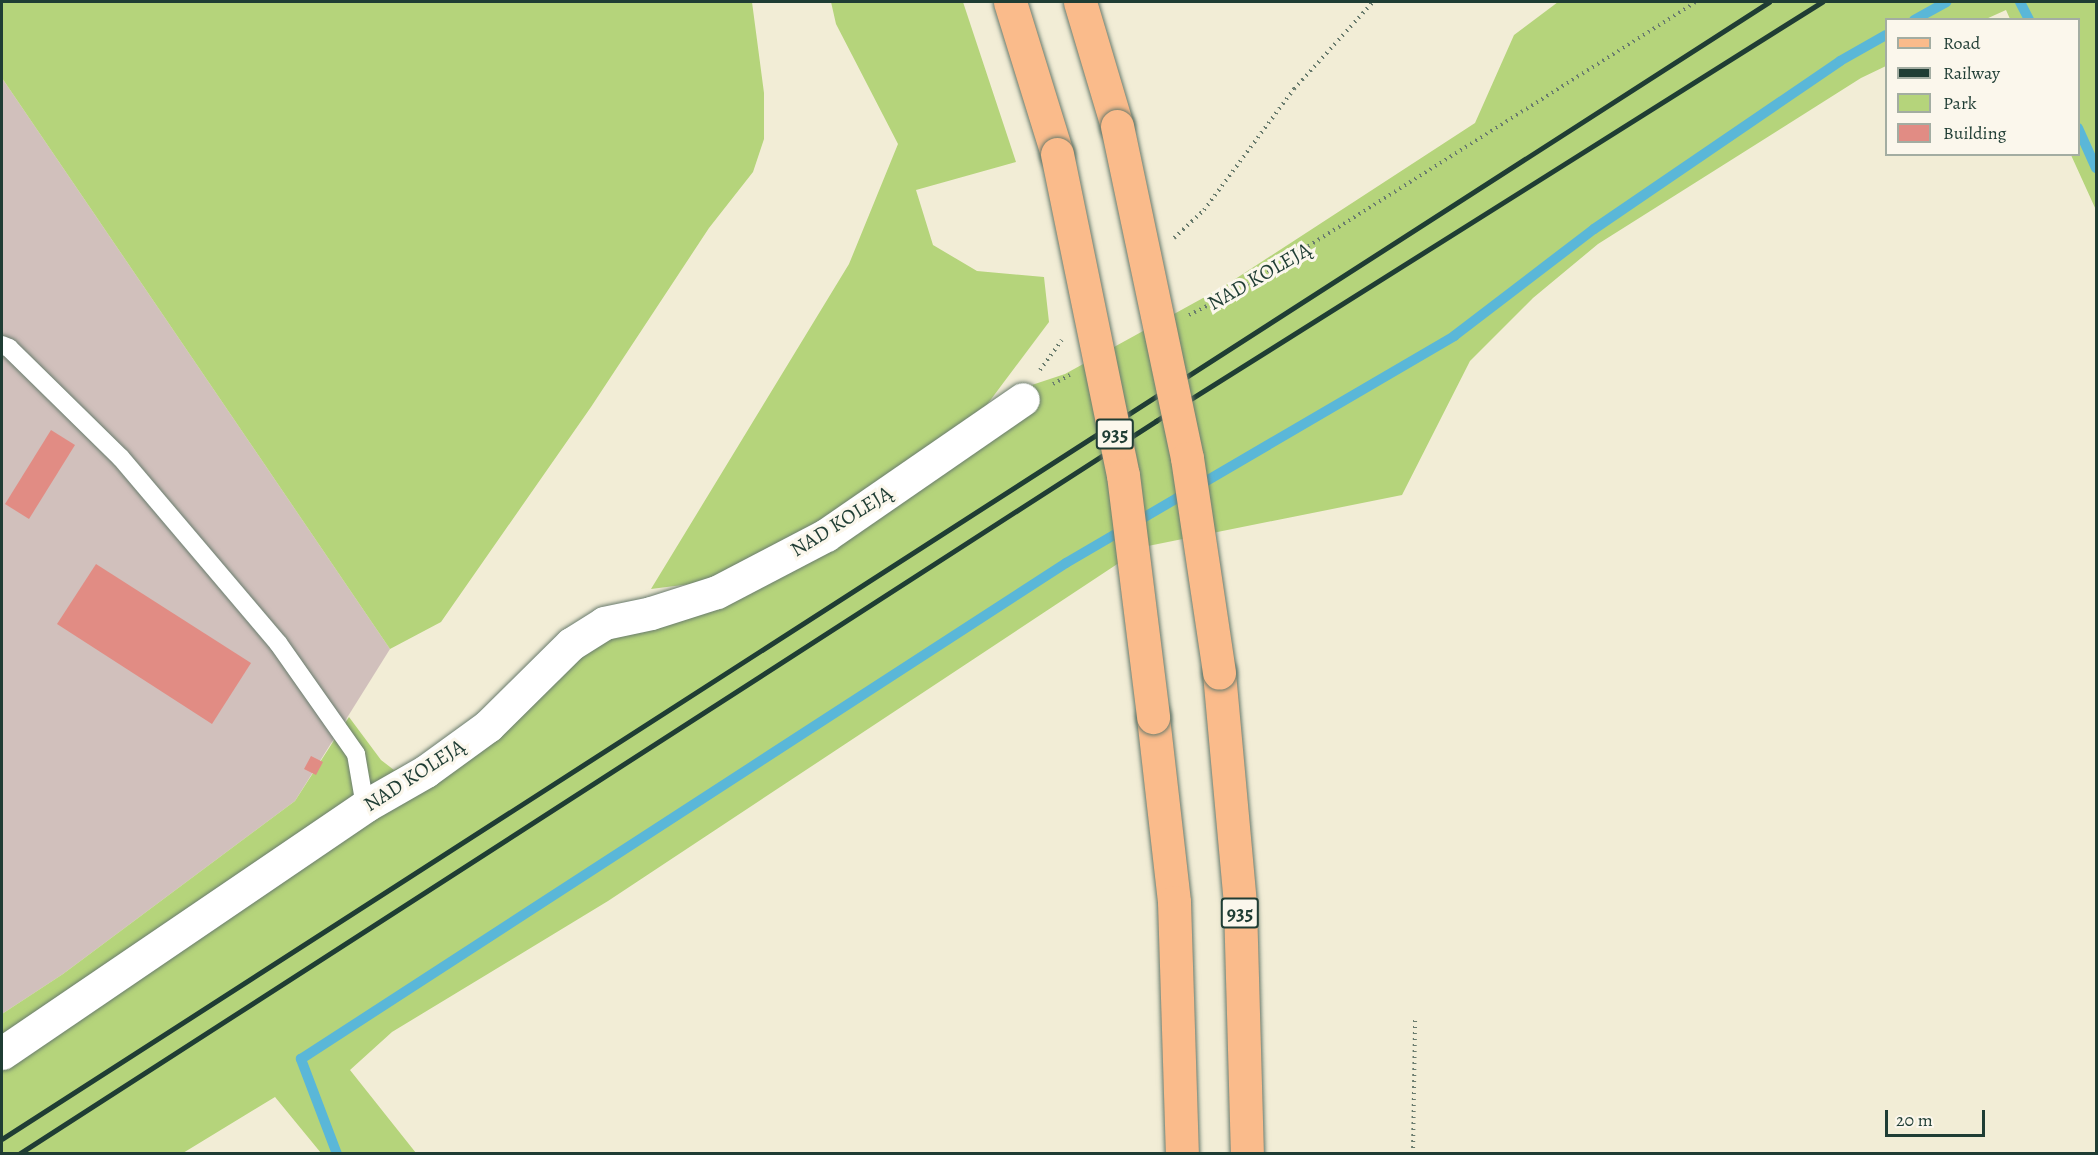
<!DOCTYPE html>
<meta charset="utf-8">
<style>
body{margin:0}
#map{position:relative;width:2098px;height:1155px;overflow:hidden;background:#f2edd6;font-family:Alegreya,serif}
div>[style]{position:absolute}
.industrial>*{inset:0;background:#d1c0bc}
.green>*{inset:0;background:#b5d47b}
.stream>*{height:10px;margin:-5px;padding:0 5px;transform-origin:5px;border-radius:5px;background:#5ab7d8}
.building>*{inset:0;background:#e18c84}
.path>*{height:4px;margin-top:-2px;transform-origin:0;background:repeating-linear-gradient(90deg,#697b6d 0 1.5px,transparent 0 6px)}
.roads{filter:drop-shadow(0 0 2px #697b6d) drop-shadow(0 0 2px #697b6d)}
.service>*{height:18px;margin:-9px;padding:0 9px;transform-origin:9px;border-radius:9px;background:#fff}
.minor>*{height:33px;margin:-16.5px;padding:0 16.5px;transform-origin:16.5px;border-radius:16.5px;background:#fff}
.primary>*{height:33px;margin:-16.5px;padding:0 16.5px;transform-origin:16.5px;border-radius:16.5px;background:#fabb8b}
.rail>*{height:4.5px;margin:-2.25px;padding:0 2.25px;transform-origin:2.25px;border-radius:2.25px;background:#1f3d34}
.bridges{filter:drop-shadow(0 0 2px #697b6d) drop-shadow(0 0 2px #697b6d)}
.primary-bridge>*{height:33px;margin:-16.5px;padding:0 16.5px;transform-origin:16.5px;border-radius:16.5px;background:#fabb8b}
span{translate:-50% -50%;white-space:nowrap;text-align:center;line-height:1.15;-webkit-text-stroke:6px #fbf7ec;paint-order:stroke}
.shield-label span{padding:2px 4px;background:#fbf7ec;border:2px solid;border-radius:4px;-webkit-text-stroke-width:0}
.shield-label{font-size:20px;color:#1f3d34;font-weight:700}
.street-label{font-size:21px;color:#1f3d34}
.frame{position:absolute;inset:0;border:3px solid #1f3d34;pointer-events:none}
.legend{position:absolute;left:1885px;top:18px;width:195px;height:138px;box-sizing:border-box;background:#fbf7ec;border:2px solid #a3ada2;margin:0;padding:8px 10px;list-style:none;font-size:18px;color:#1f3d34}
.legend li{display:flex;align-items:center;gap:12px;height:30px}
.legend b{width:30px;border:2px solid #a3ada2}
.scale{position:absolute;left:1885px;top:1110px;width:100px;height:27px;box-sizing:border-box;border:3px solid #1f3d34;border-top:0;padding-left:8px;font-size:18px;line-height:21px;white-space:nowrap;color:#1f3d34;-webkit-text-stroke:4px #fbf7ec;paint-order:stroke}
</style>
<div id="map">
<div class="industrial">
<i style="clip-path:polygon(2px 78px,390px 649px,295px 801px,63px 974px,2px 1014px)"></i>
</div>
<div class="green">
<i style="clip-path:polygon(2px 2px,752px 2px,764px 93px,764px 139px,753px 172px,709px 228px,591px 407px,441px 622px,390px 649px,2px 78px)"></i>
<i style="clip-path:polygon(831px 2px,963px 2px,1016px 162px,916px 190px,933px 245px,977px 271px,1044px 277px,1049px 322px,983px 410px,1014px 391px,1065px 374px,1223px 287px,1475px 123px,1514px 35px,1558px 2px,2096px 2px,2096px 210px,2071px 155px,2078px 154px,2078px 20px,2010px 19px,2006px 10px,1986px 19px,1886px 20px,1886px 66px,1861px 78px,1598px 244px,1533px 298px,1470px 361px,1402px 495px,1143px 547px,608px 901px,392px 1032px,350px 1070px,416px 1153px,321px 1153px,275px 1097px,183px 1153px,2px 1154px,2px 1014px,63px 974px,295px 801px,349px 717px,381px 760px,394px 770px,432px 753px,494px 707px,527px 668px,714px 581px,651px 589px,849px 264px,898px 144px,836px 24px)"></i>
</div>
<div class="stream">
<i style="left:2020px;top:2px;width:20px;rotate:63deg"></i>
<i style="left:1914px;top:20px;width:37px;rotate:-29deg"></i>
<i style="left:2078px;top:128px;width:44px;rotate:65.8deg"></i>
<i style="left:337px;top:1154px;width:102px;rotate:-110.8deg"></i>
<i style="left:301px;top:1059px;width:912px;rotate:-32.96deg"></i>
<i style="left:1066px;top:563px;width:450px;rotate:-30.3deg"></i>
<i style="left:1454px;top:336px;width:176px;rotate:-37.4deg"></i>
<i style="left:1594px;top:229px;width:298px;rotate:-34.3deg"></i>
<i style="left:1840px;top:61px;width:53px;rotate:-29.5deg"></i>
</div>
<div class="building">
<i style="clip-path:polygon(51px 430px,75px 445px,29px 519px,5px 504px)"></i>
<i style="clip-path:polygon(96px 564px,251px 663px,212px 724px,57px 624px)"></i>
<i style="clip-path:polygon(311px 756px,323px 762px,316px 775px,304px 769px)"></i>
</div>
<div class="path">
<i style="left:1174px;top:238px;width:41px;rotate:-43deg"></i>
<i style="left:1204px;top:210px;width:151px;rotate:-53.4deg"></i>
<i style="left:1294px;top:89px;width:118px;rotate:-47.8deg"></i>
<i style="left:1189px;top:315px;width:54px;rotate:-26.6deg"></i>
<i style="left:1237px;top:291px;width:542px;rotate:-32.2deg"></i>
<i style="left:1040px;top:370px;width:37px;rotate:-54deg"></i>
<i style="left:1053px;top:384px;width:19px;rotate:-28deg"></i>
<i style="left:1413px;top:1154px;width:134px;rotate:-89.1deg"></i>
</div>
<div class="roads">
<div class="service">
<i style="left:2px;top:345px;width:8px;rotate:23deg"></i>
<i style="left:9px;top:348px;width:157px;rotate:44.5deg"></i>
<i style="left:121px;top:458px;width:243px;rotate:49.7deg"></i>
<i style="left:278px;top:643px;width:136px;rotate:54.9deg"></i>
<i style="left:356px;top:754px;width:53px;rotate:80.2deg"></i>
</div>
<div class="minor">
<i style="left:2px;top:1053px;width:439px;rotate:-34.2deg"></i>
<i style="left:365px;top:806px;width:70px;rotate:-29.8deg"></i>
<i style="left:426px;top:771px;width:77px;rotate:-36deg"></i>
<i style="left:488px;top:726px;width:117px;rotate:-44.7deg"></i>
<i style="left:571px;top:644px;width:39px;rotate:-32deg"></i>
<i style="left:604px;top:623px;width:48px;rotate:-12deg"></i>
<i style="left:651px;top:613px;width:69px;rotate:-17.7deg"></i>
<i style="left:717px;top:592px;width:123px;rotate:-27.6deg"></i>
<i style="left:826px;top:535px;width:239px;rotate:-34.6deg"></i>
</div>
<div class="primary">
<i style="left:1010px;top:2px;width:159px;rotate:72.8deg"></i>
<i style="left:1080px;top:2px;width:129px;rotate:73.4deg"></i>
<i style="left:1219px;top:673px;width:234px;rotate:84.8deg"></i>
<i style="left:1240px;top:906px;width:248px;rotate:88.4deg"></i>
<i style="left:1153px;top:717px;width:186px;rotate:83.5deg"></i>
<i style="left:1174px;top:902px;width:252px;rotate:88.2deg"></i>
</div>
</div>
<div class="rail">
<i style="left:2px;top:1139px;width:2101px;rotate:-32.76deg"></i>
<i style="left:19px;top:1154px;width:1353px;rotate:-32.81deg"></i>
<i style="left:1156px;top:421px;width:787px;rotate:-32.18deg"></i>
</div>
<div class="bridges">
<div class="primary-bridge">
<i style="left:1117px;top:126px;width:339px;rotate:78.1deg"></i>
<i style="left:1187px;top:458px;width:217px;rotate:81.5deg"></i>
<i style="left:1057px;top:154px;width:328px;rotate:78.4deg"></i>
<i style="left:1123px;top:475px;width:244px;rotate:82.9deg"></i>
</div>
</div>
<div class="shield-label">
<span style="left:1115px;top:434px">935</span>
<span style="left:1240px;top:913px">935</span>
</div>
<div class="street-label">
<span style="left:1259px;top:276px;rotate:-30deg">NAD KOLEJĄ</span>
<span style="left:841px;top:521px;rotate:-32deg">NAD KOLEJĄ</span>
<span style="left:414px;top:775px;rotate:-33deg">NAD KOLEJĄ</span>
</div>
<div class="frame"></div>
<ul class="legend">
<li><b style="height:8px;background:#fabb8b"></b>Road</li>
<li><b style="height:8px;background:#1f3d34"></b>Railway</li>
<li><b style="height:16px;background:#b5d47b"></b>Park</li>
<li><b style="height:16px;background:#e18c84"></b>Building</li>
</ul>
<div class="scale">20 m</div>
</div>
